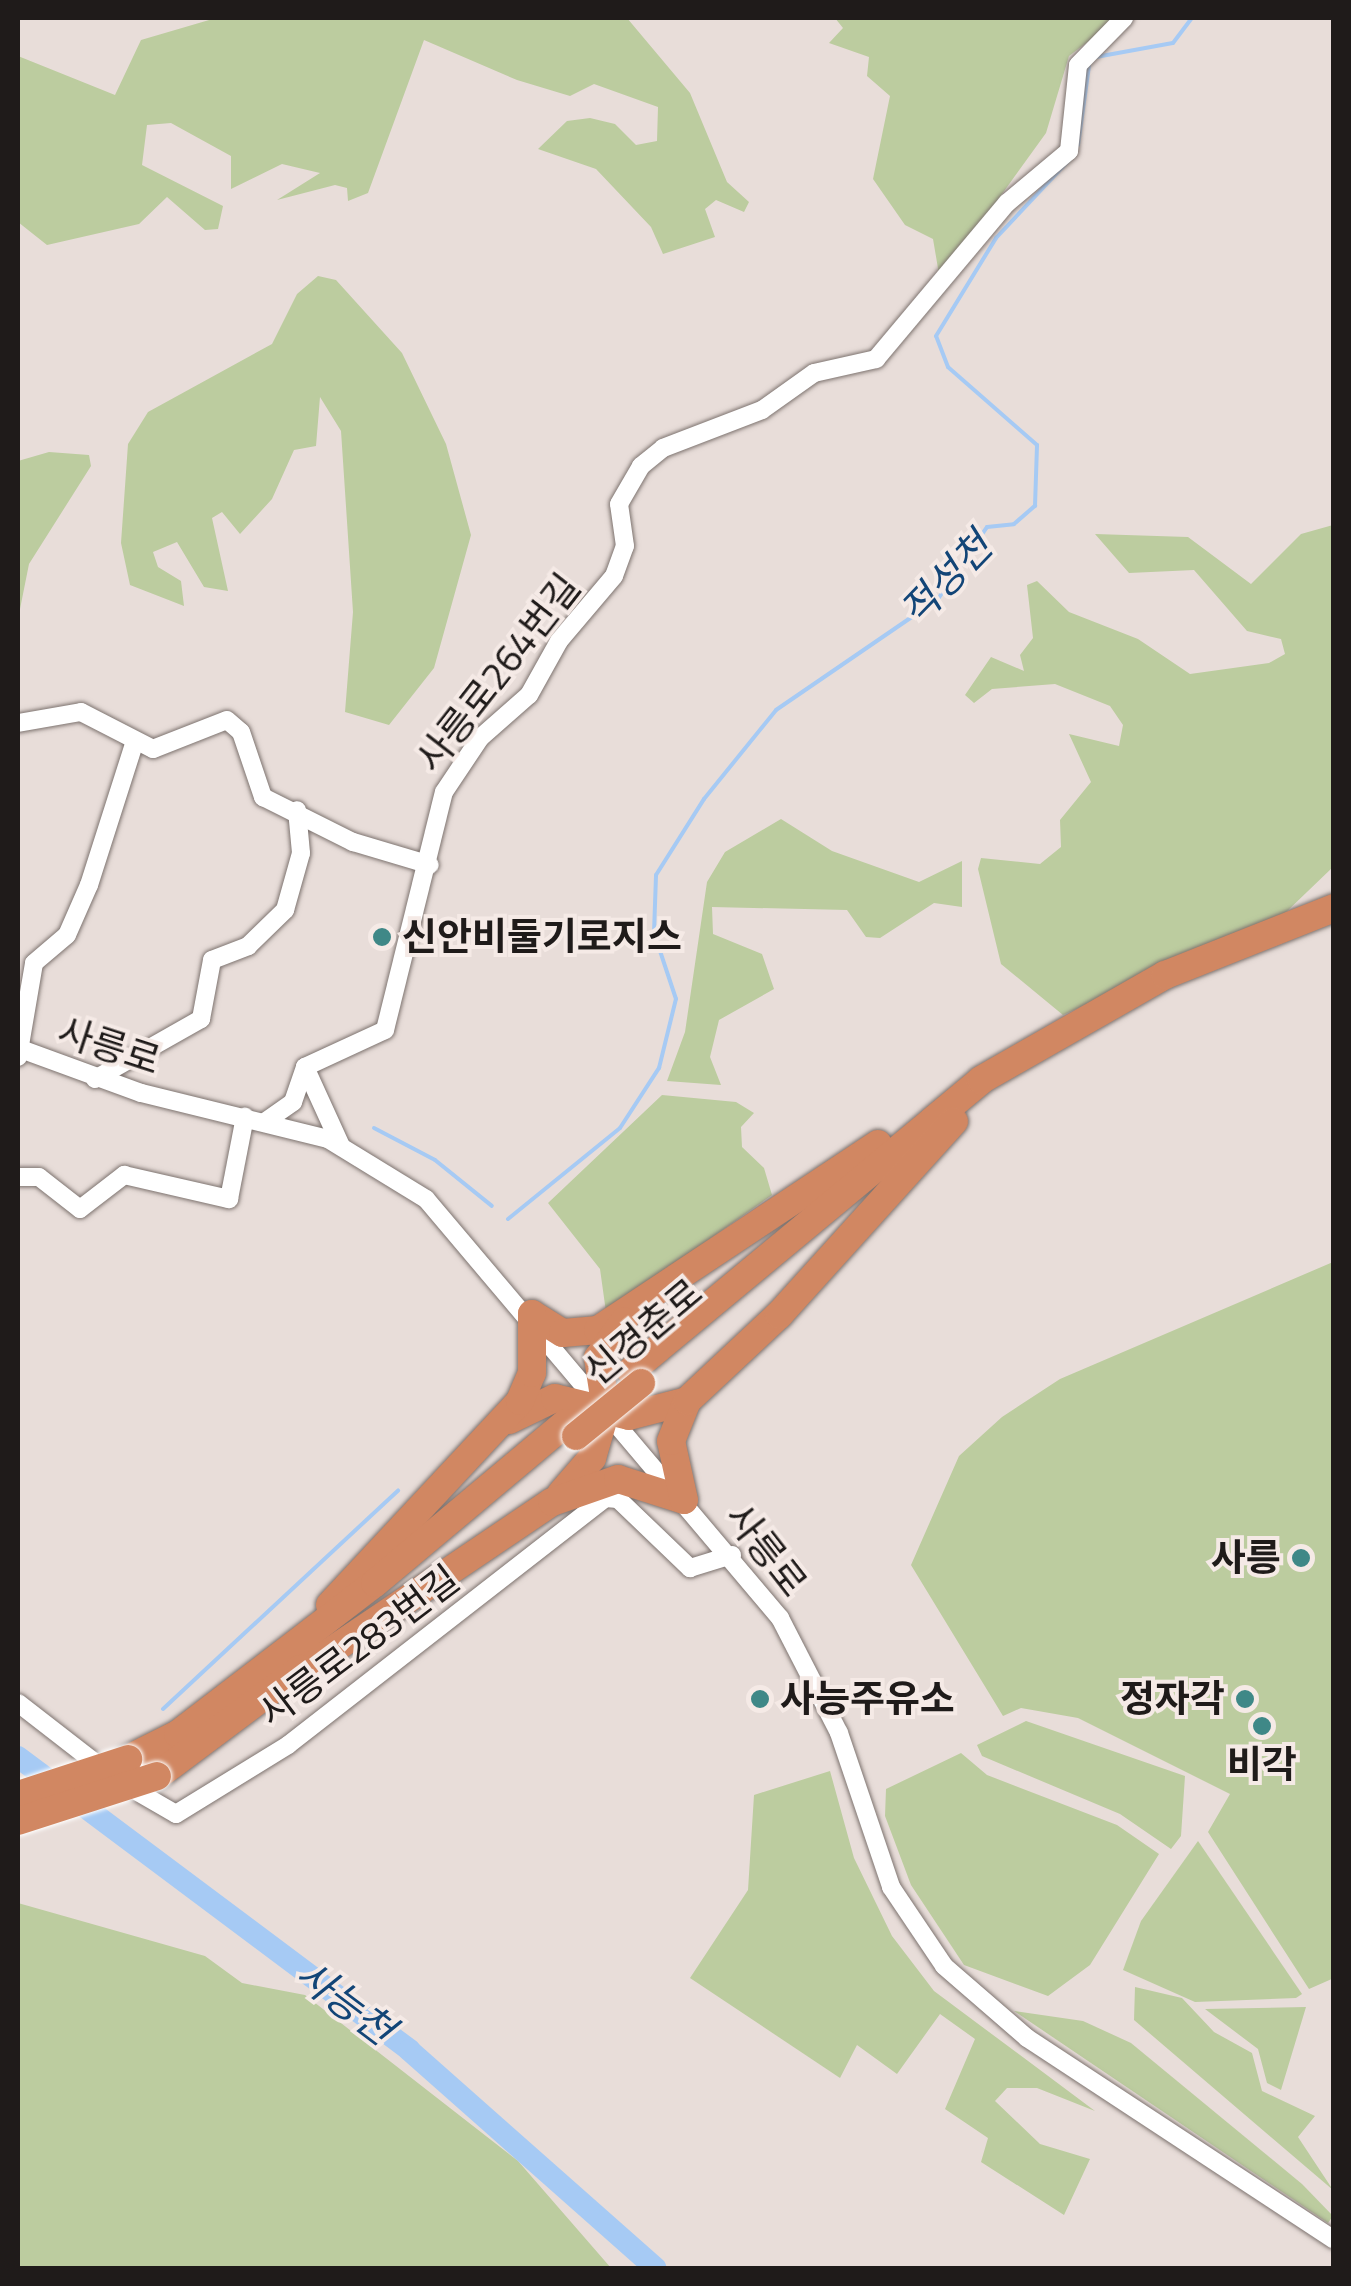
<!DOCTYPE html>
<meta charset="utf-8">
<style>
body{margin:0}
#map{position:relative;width:1351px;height:2286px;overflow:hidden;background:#e8ddd9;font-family:"Titillium Web","Noto Sans KR",sans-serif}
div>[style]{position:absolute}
.green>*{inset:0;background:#bccc9f}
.stream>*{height:4px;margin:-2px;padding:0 2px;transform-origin:2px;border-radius:2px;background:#a6caf4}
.river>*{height:22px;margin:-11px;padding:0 11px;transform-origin:11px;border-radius:11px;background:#a6caf4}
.roads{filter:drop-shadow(0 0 2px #7d736f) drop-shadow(0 0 2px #7d736f)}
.minor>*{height:18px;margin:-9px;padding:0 9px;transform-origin:9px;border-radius:9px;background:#fff}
.highway>*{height:28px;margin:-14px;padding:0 14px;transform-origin:14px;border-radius:14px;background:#d18762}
.bridges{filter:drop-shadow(0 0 2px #fff) drop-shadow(0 0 2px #fff)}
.highway-bridge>*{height:28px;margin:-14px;padding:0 14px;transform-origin:14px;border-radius:14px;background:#d18762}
.dots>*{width:28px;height:28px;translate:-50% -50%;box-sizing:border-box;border:5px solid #f5eae6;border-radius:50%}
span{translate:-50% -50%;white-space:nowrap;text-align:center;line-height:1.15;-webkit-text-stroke:8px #f5eae6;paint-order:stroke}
.street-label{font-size:38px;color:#1f1b1a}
.poi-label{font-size:38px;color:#1f1b1a;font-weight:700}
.left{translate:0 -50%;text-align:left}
.right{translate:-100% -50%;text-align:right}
.water-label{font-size:40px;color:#124577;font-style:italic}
.frame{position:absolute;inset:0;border:20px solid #1f1b1a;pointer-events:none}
</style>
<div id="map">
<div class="green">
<i style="clip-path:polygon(216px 18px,627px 18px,690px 93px,727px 182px,749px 202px,744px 212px,716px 200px,705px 209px,715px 237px,663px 254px,651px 227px,596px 169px,538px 149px,567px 121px,590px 118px,615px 124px,636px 145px,657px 141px,658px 107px,594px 84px,570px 96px,517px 80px,424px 40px,368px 193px,348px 201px,347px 188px,335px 185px,277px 200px,320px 173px,282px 164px,231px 189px,231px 156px,171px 123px,147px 125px,142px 165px,223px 206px,218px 229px,205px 230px,167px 197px,139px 224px,47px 245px,18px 222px,18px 56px,115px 95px,141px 40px)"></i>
<i style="clip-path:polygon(835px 18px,1119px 18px,1069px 56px,1046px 133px,940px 280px,933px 239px,905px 225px,873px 179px,890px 96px,867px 76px,869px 57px,829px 43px,843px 28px)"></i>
<i style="clip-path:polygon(318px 276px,336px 280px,402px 353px,446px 444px,471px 535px,434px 668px,389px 725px,345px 712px,353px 612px,341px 431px,320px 397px,316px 446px,294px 450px,272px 499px,240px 534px,222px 512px,212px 518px,228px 591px,204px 587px,177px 542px,153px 552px,158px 567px,181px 581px,184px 606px,130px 585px,121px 543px,128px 444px,148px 412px,272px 344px,297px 294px)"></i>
<i style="clip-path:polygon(49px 452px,89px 455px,91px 466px,29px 564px,18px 619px,18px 461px)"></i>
<i style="clip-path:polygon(1333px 525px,1333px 867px,1282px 916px,1063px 1015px,1001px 964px,978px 869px,981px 858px,1040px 864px,1061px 847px,1060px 820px,1091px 782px,1069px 734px,1119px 746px,1123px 725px,1110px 706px,1055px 684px,992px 689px,974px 703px,965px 695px,991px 657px,1024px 671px,1020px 655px,1033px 638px,1027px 585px,1037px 581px,1069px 612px,1138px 639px,1190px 674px,1269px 663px,1285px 654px,1281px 639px,1247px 631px,1194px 570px,1129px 573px,1095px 534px,1188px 537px,1251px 584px,1301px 534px)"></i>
<i style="clip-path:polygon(781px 819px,832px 851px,919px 882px,962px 861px,962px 907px,934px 903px,880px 938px,866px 937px,847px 910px,712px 907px,713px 934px,762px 954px,774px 989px,719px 1020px,710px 1057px,721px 1085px,667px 1081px,685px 1032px,707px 882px,725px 852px)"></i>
<i style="clip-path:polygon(662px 1095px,736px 1102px,754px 1113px,741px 1127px,742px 1147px,764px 1168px,772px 1195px,606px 1312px,600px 1269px,548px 1203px)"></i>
<i style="clip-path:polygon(1333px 1262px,1334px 1978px,1309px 1989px,1208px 1832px,1230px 1794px,1078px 1718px,1021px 1708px,1003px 1716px,911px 1565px,959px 1456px,1002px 1417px,1060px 1379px)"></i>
<i style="clip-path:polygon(1026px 1721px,1185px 1776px,1181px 1836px,1171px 1849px,1120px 1814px,982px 1756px,977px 1745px)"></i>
<i style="clip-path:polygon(961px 1753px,987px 1775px,1117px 1825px,1159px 1854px,1090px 1965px,1048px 1996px,964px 1965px,911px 1885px,885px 1816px,886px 1789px)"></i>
<i style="clip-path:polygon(830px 1771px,854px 1858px,892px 1936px,934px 1991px,1095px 2111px,1037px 2088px,1007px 2088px,995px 2101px,1040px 2144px,1090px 2159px,1064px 2215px,981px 2162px,988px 2138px,945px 2109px,975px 2039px,940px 2014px,897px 2074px,857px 2045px,840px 2078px,690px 1978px,748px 1890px,754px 1795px)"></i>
<i style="clip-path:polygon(1198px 1841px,1302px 1994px,1296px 1998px,1195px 2002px,1123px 1970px,1141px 1921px)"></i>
<i style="clip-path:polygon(18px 1903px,205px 1956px,242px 1983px,305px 1995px,518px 2161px,611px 2268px,18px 2268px)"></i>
<i style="clip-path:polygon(1135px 1987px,1182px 1998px,1214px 2032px,1252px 2053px,1262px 2091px,1315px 2116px,1298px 2137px,1333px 2190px,1134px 2020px)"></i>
<i style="clip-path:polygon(1306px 2007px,1281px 2090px,1267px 2083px,1258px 2049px,1205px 2009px)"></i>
<i style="clip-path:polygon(1014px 2011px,1083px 2021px,1131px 2043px,1302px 2184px,1333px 2216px,1328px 2223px)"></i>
</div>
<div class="stream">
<i style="left:1096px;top:57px;width:78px;rotate:-10.3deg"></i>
<i style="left:1173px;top:43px;width:31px;rotate:-53deg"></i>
<i style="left:1078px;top:145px;width:80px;rotate:-82.1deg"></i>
<i style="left:374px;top:1128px;width:69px;rotate:27.7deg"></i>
<i style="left:435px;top:1160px;width:73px;rotate:38.9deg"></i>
<i style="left:508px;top:1219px;width:144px;rotate:-39.1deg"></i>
<i style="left:620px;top:1128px;width:72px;rotate:-57deg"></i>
<i style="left:659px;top:1068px;width:71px;rotate:-76.2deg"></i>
<i style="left:676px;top:999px;width:70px;rotate:-108.4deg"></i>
<i style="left:654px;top:933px;width:58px;rotate:-88deg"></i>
<i style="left:656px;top:875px;width:90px;rotate:-57.7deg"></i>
<i style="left:704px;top:799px;width:114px;rotate:-51deg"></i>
<i style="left:776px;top:710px;width:196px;rotate:-34.4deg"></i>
<i style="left:938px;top:599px;width:87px;rotate:-55.8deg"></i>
<i style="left:987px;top:527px;width:27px;rotate:-6deg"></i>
<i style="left:1014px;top:524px;width:28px;rotate:-41deg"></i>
<i style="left:1035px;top:506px;width:61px;rotate:-88.1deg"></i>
<i style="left:1037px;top:445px;width:118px;rotate:-138.8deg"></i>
<i style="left:948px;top:367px;width:33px;rotate:-111deg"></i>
<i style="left:936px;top:336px;width:115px;rotate:-58.5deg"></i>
<i style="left:996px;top:238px;width:115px;rotate:-46.8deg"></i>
<i style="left:163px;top:1709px;width:321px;rotate:-42.9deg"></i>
</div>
<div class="river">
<i style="left:18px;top:1757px;width:489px;rotate:36.8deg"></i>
<i style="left:409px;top:2050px;width:329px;rotate:41.5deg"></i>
</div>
<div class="roads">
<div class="minor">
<i style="left:18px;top:723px;width:64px;rotate:-9.9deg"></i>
<i style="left:81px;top:712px;width:81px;rotate:27.2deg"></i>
<i style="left:153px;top:749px;width:79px;rotate:-21.4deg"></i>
<i style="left:227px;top:720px;width:18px;rotate:41deg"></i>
<i style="left:241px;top:732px;width:69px;rotate:71.3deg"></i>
<i style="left:263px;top:797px;width:101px;rotate:26.6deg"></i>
<i style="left:353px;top:842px;width:80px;rotate:16.6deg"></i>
<i style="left:18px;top:1048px;width:131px;rotate:20.1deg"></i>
<i style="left:141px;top:1093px;width:193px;rotate:13.8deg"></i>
<i style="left:328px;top:1139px;width:115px;rotate:31.5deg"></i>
<i style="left:426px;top:1199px;width:549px;rotate:49.81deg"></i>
<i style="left:780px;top:1618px;width:129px;rotate:62.8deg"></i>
<i style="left:839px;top:1733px;width:163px;rotate:71.3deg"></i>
<i style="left:891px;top:1887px;width:95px;rotate:56.1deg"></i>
<i style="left:944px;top:1966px;width:110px;rotate:40.9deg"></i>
<i style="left:1027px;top:2038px;width:367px;rotate:33.3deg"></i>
<i style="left:18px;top:1057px;width:95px;rotate:-80.3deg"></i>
<i style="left:34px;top:963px;width:43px;rotate:-40.3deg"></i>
<i style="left:67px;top:935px;width:55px;rotate:-66.3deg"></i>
<i style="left:89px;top:885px;width:151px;rotate:-72.3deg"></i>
<i style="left:95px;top:1079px;width:122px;rotate:-29.5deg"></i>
<i style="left:201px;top:1019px;width:60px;rotate:-79.4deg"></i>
<i style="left:212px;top:960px;width:39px;rotate:-21deg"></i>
<i style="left:248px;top:946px;width:52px;rotate:-44.2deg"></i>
<i style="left:285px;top:910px;width:59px;rotate:-74.3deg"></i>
<i style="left:301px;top:853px;width:43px;rotate:-95.3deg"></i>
<i style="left:266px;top:1121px;width:33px;rotate:-35deg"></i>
<i style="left:293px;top:1102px;width:37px;rotate:-71deg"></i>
<i style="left:341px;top:1146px;width:87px;rotate:-114.5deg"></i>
<i style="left:305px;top:1067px;width:88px;rotate:-24.8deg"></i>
<i style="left:385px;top:1030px;width:245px;rotate:-76.1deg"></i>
<i style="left:444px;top:792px;width:65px;rotate:-56.3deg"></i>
<i style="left:480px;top:738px;width:65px;rotate:-41.3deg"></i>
<i style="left:529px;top:695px;width:62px;rotate:-60.9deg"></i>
<i style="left:559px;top:641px;width:85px;rotate:-49.8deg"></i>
<i style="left:614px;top:576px;width:32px;rotate:-70deg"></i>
<i style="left:625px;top:546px;width:42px;rotate:-98.1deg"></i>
<i style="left:619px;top:504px;width:44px;rotate:-59.9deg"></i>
<i style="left:641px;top:466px;width:28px;rotate:-39deg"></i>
<i style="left:663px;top:448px;width:106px;rotate:-21deg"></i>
<i style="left:762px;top:410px;width:64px;rotate:-35.4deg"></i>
<i style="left:814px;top:373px;width:64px;rotate:-12.7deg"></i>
<i style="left:876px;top:359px;width:204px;rotate:-50deg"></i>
<i style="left:1007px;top:203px;width:81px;rotate:-40deg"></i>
<i style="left:1069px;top:151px;width:86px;rotate:-84deg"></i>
<i style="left:1078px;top:65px;width:66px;rotate:-45.6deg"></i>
<i style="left:18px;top:1177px;width:21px"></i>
<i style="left:39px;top:1177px;width:52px;rotate:38deg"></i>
<i style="left:80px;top:1209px;width:56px;rotate:-37.7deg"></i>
<i style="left:124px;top:1175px;width:108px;rotate:12.9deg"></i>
<i style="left:229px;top:1199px;width:84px;rotate:-79deg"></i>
<i style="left:18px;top:1703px;width:108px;rotate:37.8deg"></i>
<i style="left:124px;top:1784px;width:60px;rotate:30deg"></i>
<i style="left:176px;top:1814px;width:132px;rotate:-31.6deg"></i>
<i style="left:288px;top:1745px;width:402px;rotate:-37.9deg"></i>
<i style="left:605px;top:1498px;width:13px;rotate:4deg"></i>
<i style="left:618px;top:1499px;width:100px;rotate:43.8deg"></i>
<i style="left:690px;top:1568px;width:44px;rotate:-17.2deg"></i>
</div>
<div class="highway">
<i style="left:532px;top:1314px;width:36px;rotate:32deg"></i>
<i style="left:563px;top:1333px;width:35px;rotate:-5deg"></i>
<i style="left:598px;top:1330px;width:336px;rotate:-33.6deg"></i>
<i style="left:631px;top:1371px;width:455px;rotate:-39.7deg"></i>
<i style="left:981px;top:1080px;width:212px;rotate:-29.7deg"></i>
<i style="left:1165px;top:975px;width:182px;rotate:-21.6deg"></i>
<i style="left:509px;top:1420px;width:51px;rotate:-25.6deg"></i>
<i style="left:555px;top:1398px;width:76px;rotate:13.7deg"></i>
<i style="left:629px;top:1416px;width:60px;rotate:-14.5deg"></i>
<i style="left:561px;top:1494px;width:48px;rotate:-49.3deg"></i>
<i style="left:592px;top:1458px;width:50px;rotate:-73.7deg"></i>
<i style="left:606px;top:1410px;width:53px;rotate:-98.7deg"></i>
<i style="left:598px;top:1358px;width:45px;rotate:-54.9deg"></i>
<i style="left:330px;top:1605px;width:279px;rotate:-47deg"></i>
<i style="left:520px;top:1401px;width:30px;rotate:-67deg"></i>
<i style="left:532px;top:1373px;width:59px;rotate:-90deg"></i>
<i style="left:288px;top:1680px;width:318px;rotate:-34deg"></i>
<i style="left:552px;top:1502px;width:70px;rotate:-19.2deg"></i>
<i style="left:618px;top:1479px;width:69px;rotate:17.7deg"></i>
<i style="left:684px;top:1500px;width:60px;rotate:-102.4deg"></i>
<i style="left:671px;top:1441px;width:43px;rotate:-68.2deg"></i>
<i style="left:687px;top:1401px;width:126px;rotate:-43.1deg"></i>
<i style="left:779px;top:1315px;width:261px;rotate:-47.9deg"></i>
<i style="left:128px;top:1759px;width:56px;rotate:-26.6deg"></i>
<i style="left:178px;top:1734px;width:248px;rotate:-37.5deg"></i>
<i style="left:375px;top:1583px;width:249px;rotate:-40deg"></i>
<i style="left:157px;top:1776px;width:179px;rotate:-36.8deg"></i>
</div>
</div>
<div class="bridges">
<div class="highway-bridge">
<i style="left:576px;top:1436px;width:84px;rotate:-39.2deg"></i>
<i style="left:18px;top:1795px;width:116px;rotate:-18.1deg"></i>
<i style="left:18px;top:1821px;width:146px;rotate:-17.9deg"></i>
</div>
</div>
<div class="dots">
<i style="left:382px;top:937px;background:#3f8887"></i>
<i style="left:1301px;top:1558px;background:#3f8887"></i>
<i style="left:760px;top:1699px;background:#3f8887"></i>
<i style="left:1245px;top:1699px;background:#3f8887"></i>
<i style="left:1262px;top:1726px;background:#3f8887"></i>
</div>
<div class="street-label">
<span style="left:498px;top:673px;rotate:-52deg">사릉로264번길</span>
<span style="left:109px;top:1046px;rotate:18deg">사릉로</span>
<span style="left:643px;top:1332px;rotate:-40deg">신경춘로</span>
<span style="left:766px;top:1550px;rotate:52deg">사릉로</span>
<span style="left:359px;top:1646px;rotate:-37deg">사릉로283번길</span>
</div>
<div class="poi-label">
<span class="left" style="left:402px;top:937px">신안비둘기로지스</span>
<span class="right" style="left:1281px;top:1558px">사릉</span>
<span class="left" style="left:780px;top:1699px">사능주유소</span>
<span class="right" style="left:1225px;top:1699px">정자각</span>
<span style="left:1262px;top:1765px">비각</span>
</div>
<div class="water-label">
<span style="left:946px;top:579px;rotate:-46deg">적성천</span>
<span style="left:345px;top:2002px;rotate:37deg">사능천</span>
</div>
<div class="frame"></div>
</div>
